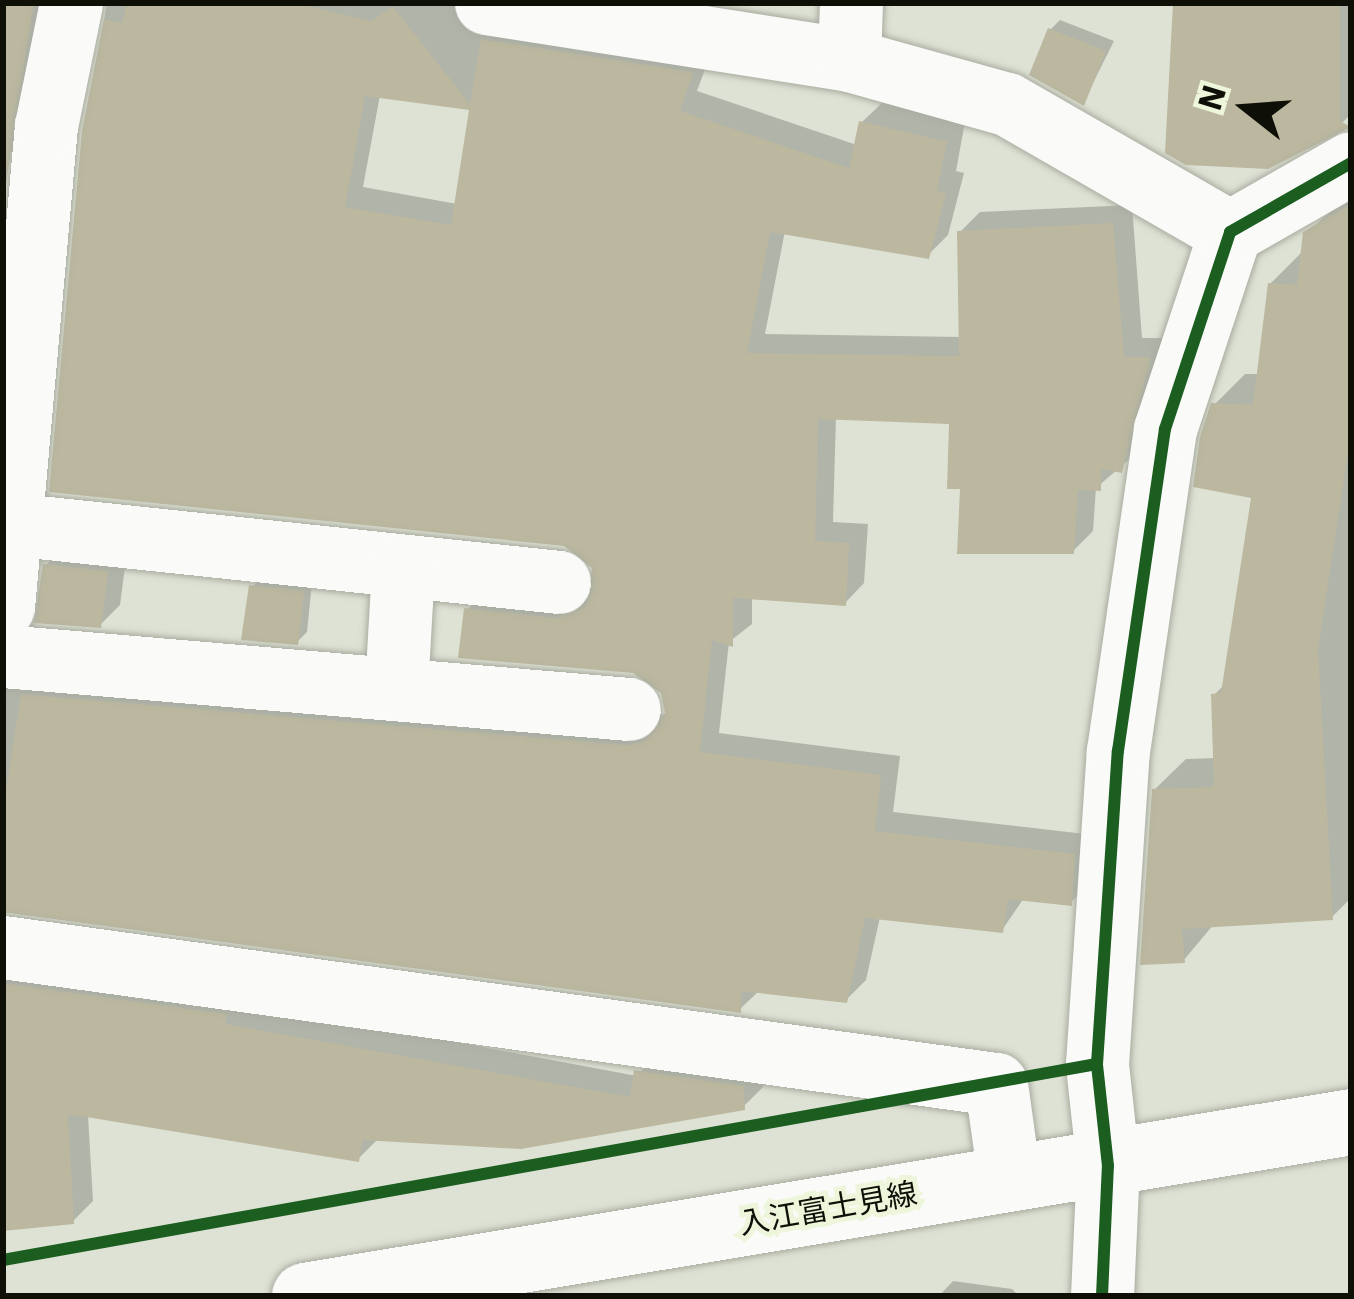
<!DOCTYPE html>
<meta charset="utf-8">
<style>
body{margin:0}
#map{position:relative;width:1354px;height:1299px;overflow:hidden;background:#dee2d4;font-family:"IBM Plex Sans","Noto Sans JP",sans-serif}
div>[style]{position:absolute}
.shadow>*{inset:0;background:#0003}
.building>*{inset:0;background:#bcb89f}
.roads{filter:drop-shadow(0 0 3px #a9ada1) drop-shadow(0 0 3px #a9ada1)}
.minor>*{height:63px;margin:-31.5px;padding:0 31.5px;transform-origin:31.5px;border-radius:31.5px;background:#fafbf9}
.secondary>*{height:66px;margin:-33px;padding:0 33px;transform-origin:33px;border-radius:33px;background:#fafbf9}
.cycleway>*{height:12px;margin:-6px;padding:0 6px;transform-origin:6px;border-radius:6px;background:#1b5e20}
span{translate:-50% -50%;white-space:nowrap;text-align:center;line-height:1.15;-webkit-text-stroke:10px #edf5db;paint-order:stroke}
.street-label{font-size:30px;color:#0e1008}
.frame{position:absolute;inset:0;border:6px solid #0e1008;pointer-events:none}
.north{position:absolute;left:1186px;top:48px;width:120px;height:120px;-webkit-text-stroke:9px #edf5db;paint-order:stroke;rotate:287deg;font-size:33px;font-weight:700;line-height:48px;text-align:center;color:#0e1008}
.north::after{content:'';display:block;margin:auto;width:42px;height:54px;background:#0e1008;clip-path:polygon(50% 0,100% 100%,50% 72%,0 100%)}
</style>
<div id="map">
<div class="shadow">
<i style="clip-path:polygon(3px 3px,53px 3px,26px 137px,6px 157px)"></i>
<i style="clip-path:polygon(evenodd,107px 3px,480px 3px,711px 53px,697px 91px,857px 145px,862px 122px,882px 103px,965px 122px,956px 171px,964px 173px,948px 235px,928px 255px,785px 231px,765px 334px,962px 337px,960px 232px,980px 212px,1132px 205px,1142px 338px,1169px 338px,1141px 449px,1096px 488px,1093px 531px,1073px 551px,963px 486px,953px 422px,836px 417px,833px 522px,868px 524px,864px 583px,845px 603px,752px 596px,752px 624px,729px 642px,719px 733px,900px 756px,893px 812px,1094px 835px,1090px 883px,1070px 903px,1024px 898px,1002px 930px,880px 917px,866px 980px,846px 1000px,760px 990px,740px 1009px,3px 912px,3px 686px,648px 726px,668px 711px,664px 691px,634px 670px,467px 610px,487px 590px,579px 599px,592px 593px,595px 567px,85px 132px,107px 3px,380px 95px,473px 107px,457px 204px,363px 187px,380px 95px)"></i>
<i style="clip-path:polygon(1176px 3px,1351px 3px,1351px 114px,1338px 127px)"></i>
<i style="clip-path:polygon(1060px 20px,1114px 41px,1083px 103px,1050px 30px)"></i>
<i style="clip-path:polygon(1351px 194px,1351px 898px,1332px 917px,1214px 924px,1183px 961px,1154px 790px,1186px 759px,1216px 758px,1214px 695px,1226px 683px,1255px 496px,1214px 405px,1245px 374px,1260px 374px,1270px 284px,1301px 253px,1306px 233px)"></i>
<i style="clip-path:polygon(66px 545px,127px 552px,120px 605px,100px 625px,46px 565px)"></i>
<i style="clip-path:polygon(262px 577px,312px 582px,307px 632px,297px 642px,252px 587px)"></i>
<i style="clip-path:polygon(3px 957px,637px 1076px,657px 1052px,763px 1066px,763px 1087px,743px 1107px,379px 1138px,358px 1159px,88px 1115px,93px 1201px,73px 1221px,3px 1228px)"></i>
<i style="clip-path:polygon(953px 1281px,1012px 1289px,1019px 1296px,939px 1296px)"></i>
</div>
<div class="building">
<i style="clip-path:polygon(3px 3px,34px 3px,3px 203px)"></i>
<i style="clip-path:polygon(evenodd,127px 3px,295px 3px,371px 21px,393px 7px,470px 104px,481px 39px,693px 72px,680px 111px,849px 168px,859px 121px,947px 142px,937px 190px,946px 193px,929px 259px,770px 232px,747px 353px,959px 356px,957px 231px,1113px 223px,1124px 357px,1151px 357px,1122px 473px,1101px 469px,1101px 491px,1078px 490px,1074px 554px,957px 554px,960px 489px,947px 489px,949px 424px,818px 419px,815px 541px,849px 543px,846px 606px,733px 598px,733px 647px,712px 640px,700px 752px,881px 775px,875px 831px,1075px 854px,1072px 906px,1008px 899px,1003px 933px,865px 918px,847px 1003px,741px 991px,741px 1013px,3px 912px,3px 811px,21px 694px,626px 745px,645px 741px,665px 713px,661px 693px,633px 673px,458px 658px,464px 608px,556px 618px,587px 604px,592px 568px,564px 546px,49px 492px,82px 131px,104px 19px,122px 23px,127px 3px,365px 96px,469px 110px,451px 225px,345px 207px,365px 96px)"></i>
<i style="clip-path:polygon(1173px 3px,1340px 3px,1340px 121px,1351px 127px,1268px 169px,1186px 165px,1165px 153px)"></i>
<i style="clip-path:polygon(1048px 28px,1106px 51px,1084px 106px,1029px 75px)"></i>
<i style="clip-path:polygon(1351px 204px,1348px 453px,1318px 649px,1333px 920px,1182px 929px,1185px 963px,1140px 965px,1152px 789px,1214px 787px,1211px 694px,1221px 693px,1251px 498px,1193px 487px,1200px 437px,1211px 403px,1253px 405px,1268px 283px,1297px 285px,1303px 232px)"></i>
<i style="clip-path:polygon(43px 564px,108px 571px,101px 628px,34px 623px)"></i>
<i style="clip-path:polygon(249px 585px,304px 591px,298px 645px,241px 640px)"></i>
<i style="clip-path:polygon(3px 983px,227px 1014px,225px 1024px,630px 1097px,634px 1070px,744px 1086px,745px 1110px,521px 1149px,362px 1140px,359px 1162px,68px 1114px,74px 1224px,3px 1231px)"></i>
</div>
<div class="roads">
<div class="minor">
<i style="left:486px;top:3px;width:367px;rotate:8.9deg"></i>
<i style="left:849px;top:60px;width:164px;rotate:15.6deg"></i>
<i style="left:1007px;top:104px;width:257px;rotate:29.9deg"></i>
<i style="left:849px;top:60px;width:57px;rotate:-88deg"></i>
<i style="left:10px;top:524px;width:552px;rotate:6.03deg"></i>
<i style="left:3px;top:607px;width:483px;rotate:-84.9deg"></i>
<i style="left:46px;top:126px;width:126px;rotate:-78.5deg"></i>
<i style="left:3px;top:656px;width:628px;rotate:4.84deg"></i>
<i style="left:396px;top:689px;width:123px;rotate:-86.7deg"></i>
<i style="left:3px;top:947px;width:1002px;rotate:7.86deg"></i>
<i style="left:996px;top:1084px;width:95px;rotate:82.1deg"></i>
<i style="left:1102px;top:1296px;width:130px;rotate:-87.4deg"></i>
<i style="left:1108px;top:1166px;width:103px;rotate:-96.2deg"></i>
<i style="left:1097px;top:1064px;width:314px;rotate:-86.2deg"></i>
<i style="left:1118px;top:751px;width:325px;rotate:-81.7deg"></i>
<i style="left:1165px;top:429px;width:207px;rotate:-71.7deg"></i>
<i style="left:1230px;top:232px;width:139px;rotate:-29.7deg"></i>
</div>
<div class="secondary">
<i style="left:305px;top:1296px;width:1060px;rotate:-9.44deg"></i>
</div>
</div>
<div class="cycleway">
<i style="left:3px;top:1260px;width:1111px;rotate:-10.16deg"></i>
<i style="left:1102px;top:1296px;width:130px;rotate:-87.4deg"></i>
<i style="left:1108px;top:1166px;width:103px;rotate:-96.2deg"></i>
<i style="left:1097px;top:1064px;width:314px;rotate:-86.2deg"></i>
<i style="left:1118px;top:751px;width:325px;rotate:-81.7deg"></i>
<i style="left:1165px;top:429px;width:207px;rotate:-71.7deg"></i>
<i style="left:1230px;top:232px;width:139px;rotate:-29.7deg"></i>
</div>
<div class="street-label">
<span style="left:828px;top:1208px;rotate:-10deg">入江富士見線</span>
</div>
<div class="frame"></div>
<div class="north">N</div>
</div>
